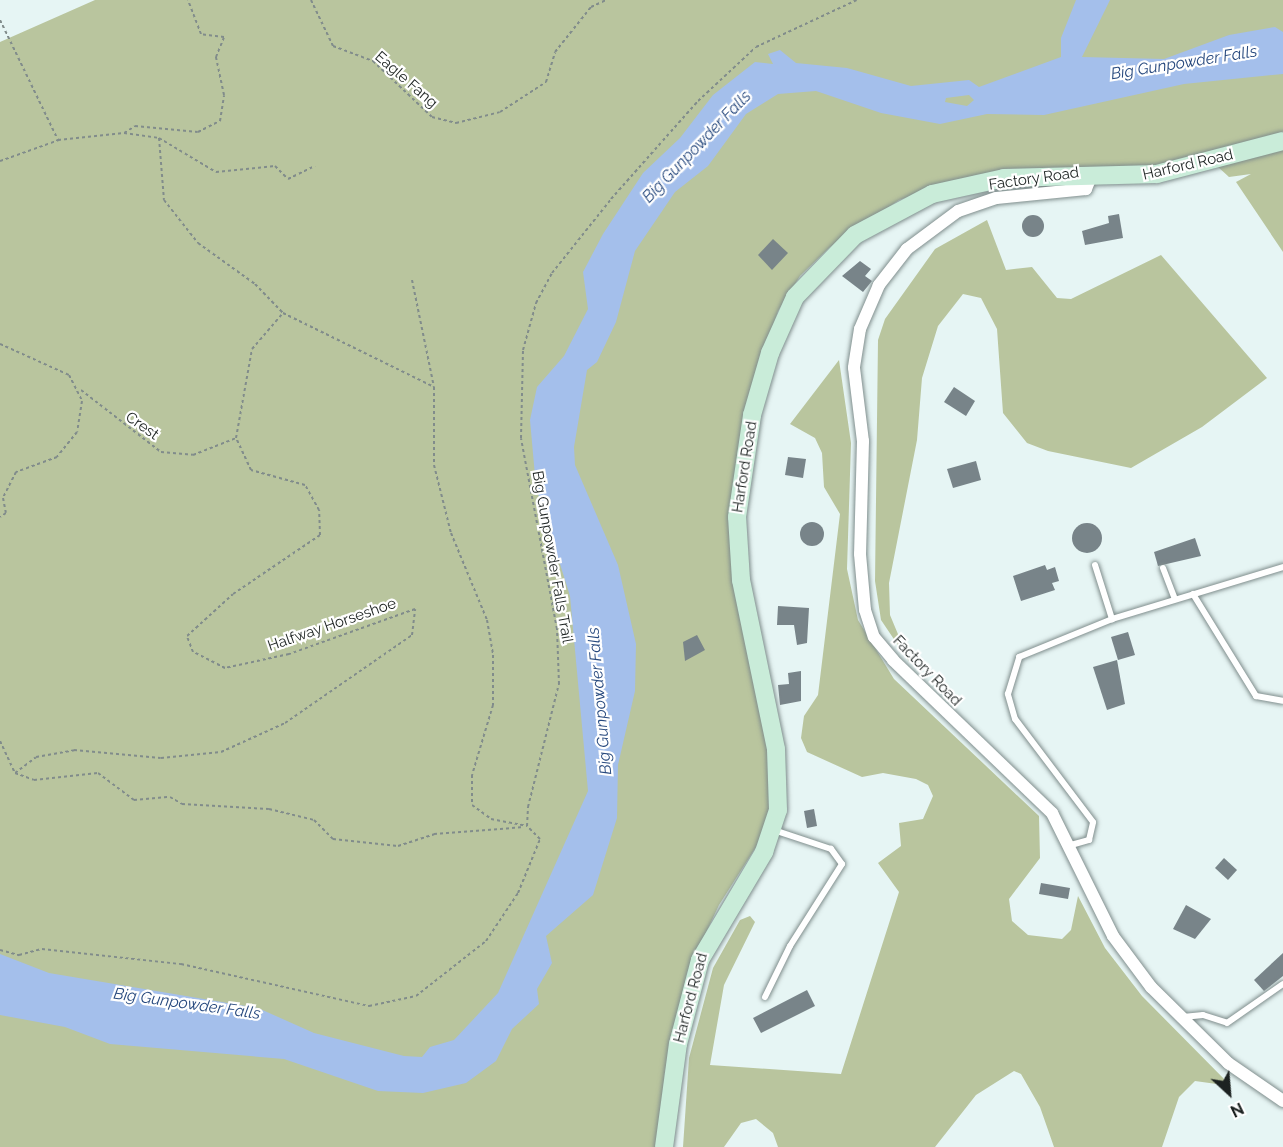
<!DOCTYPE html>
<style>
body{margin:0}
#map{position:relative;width:1283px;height:1147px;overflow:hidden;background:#e6f5f4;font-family:Raleway,sans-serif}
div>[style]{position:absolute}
.green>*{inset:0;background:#b9c59e}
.water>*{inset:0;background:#a4bfeb}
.building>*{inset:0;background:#788489}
.round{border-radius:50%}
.path>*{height:2px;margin-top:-1px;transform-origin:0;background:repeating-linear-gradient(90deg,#818c8b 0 3px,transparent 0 6px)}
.roads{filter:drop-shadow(0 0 2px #808e8d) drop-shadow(0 0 2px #808e8d)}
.lane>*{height:6px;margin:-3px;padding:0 3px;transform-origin:3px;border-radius:3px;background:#fff}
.street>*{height:12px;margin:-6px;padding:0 6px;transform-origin:6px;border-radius:6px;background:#fff}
.secondary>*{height:18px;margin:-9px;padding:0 9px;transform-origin:9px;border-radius:9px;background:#c9ecd9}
span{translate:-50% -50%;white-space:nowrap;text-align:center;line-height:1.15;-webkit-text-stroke:4.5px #fff;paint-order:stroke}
.street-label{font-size:15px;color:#1c2221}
.water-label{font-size:16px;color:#27497e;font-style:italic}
.north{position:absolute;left:1199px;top:1063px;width:60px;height:60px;-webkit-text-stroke:4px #fff;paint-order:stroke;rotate:154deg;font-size:16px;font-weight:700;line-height:24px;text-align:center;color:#1c2221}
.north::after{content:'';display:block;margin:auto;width:21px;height:27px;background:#1c2221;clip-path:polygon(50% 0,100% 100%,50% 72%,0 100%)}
</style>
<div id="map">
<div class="green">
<i style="clip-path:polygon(95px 0,1283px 0,1283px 252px,1236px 182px,1251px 174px,1229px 177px,1217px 166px,1022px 169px,976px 175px,899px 200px,830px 247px,800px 276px,778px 311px,746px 409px,729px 514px,736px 588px,767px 738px,772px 802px,761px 839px,719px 905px,687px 973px,665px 1072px,657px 1147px,0 1147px,0 42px)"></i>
<i style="clip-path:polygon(987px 220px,1006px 270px,1032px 267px,1057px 298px,1071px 299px,1161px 255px,1267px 378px,1202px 427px,1131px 468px,1048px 451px,1027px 443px,1003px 413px,997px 329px,981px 298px,963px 294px,938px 326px,922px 378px,917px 440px,889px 583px,890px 615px,910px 663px,881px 620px,875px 581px,878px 340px,885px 319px,935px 249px)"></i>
<i style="clip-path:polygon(839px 360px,851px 443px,847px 569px,858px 620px,894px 679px,1039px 816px,1040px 858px,1009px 899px,1012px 921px,1028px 935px,1062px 939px,1071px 930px,1078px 896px,1105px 948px,1142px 996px,1231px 1086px,1195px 1081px,1179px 1097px,1162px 1147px,1054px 1147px,1040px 1107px,1021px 1074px,1014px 1071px,976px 1095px,935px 1147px,778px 1147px,773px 1133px,756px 1119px,741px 1123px,724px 1147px,683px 1147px,689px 1058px,713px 968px,740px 920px,750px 916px,755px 922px,724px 985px,710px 1065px,841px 1074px,899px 892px,878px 863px,901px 846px,899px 823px,923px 819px,933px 796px,928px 785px,916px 779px,883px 773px,862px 777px,807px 752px,801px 738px,804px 716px,818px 695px,840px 514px,824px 487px,822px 453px,815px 438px,790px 424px)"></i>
</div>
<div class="water">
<i style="clip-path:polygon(evenodd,1076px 0,1110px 0,1082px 57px,1164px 59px,1229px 35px,1275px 27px,1283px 32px,1283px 74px,1184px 84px,1044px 115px,987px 114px,940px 124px,881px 113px,816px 91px,778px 94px,746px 114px,708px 166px,675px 192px,635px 251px,616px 322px,597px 362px,587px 370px,574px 447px,575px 465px,618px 565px,636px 644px,635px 691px,618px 765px,617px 818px,593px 895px,546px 936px,552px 963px,537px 989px,539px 1004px,512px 1029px,496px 1061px,466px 1083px,423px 1093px,378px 1091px,284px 1059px,110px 1044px,65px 1027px,0 1015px,0 954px,49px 973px,258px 1008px,314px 1033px,404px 1056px,422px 1057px,430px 1047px,454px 1040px,498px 993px,588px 791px,570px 596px,536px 487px,530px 420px,537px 387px,564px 356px,588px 309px,583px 272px,603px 234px,643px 173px,680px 138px,713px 95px,755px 62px,773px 64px,768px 54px,780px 50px,796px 63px,847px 68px,911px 86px,969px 80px,979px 87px,1061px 57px,1061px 38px,1076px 0,969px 95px,974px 100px,967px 106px,945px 102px,946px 98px,969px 95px)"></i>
</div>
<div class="building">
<i style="clip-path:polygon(1119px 214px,1123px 238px,1085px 245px,1082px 231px,1109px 223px,1108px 216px)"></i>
<i class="round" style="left:1022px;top:215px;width:22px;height:22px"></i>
<i style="clip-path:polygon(773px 239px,788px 253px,772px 270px,758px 255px)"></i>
<i style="clip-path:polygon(860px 261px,871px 269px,865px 276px,872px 281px,863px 292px,842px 276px)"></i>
<i style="clip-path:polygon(954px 387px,975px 401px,966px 416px,944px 402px)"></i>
<i style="clip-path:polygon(788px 457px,806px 459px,803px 478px,785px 475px)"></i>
<i style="clip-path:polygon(976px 461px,981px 480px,953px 488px,947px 469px)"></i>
<i class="round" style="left:800px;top:522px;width:24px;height:24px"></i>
<i class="round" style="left:1072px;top:523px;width:30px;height:30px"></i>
<i style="clip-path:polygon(1195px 538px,1201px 556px,1158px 566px,1154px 552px)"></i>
<i style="clip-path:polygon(1045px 565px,1047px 570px,1055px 567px,1059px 581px,1052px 583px,1055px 590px,1021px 601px,1013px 576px)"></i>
<i style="clip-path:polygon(778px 606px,809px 608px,807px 643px,797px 645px,794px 625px,777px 625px)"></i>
<i style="clip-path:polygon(1128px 632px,1135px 655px,1118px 660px,1111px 637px)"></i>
<i style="clip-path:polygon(697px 635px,705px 650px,685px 661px,683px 642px)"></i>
<i style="clip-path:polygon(1117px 660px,1125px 704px,1107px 710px,1093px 667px)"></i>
<i style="clip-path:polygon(801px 671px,801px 701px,780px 705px,778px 685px,789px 684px,788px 673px)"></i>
<i style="clip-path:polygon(814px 809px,817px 826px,807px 828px,804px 811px)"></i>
<i style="clip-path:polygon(1224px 858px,1237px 870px,1228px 880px,1215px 868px)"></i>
<i style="clip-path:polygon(1041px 883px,1070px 888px,1068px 899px,1039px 894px)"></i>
<i style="clip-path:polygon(1186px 905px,1211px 919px,1195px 939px,1173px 929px)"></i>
<i style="clip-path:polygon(1283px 953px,1283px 976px,1264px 991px,1254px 980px)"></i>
<i style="clip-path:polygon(807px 990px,815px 1006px,761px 1033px,753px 1018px)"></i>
</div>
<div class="path">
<i style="left:311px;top:0;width:51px;rotate:64.4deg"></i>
<i style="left:333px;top:46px;width:43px;rotate:20.6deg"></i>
<i style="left:373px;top:61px;width:81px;rotate:43.5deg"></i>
<i style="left:432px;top:117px;width:25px;rotate:14deg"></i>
<i style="left:456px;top:123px;width:45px;rotate:-14deg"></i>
<i style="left:500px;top:112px;width:55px;rotate:-33.1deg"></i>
<i style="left:546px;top:82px;width:31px;rotate:-73deg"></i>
<i style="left:555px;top:52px;width:58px;rotate:-51.3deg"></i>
<i style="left:591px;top:7px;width:17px;rotate:-25deg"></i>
<i style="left:0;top:20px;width:133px;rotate:64.2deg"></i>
<i style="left:58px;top:140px;width:66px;rotate:-6.1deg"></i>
<i style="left:124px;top:133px;width:35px;rotate:8deg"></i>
<i style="left:159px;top:138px;width:62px;rotate:85.4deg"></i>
<i style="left:164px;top:200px;width:55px;rotate:51.7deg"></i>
<i style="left:198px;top:243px;width:70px;rotate:35.7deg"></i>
<i style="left:255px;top:284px;width:40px;rotate:46deg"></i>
<i style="left:283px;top:313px;width:168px;rotate:26.1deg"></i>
<i style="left:434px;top:387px;width:78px;rotate:90deg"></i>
<i style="left:434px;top:465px;width:70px;rotate:76deg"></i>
<i style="left:451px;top:533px;width:94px;rotate:67.5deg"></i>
<i style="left:487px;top:620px;width:36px;rotate:80deg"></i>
<i style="left:493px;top:655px;width:50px;rotate:90deg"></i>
<i style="left:493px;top:705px;width:73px;rotate:106.7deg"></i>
<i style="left:472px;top:775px;width:30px;rotate:90deg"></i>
<i style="left:472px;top:805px;width:24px;rotate:36deg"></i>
<i style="left:491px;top:819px;width:37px;rotate:11deg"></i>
<i style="left:124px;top:133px;width:13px;rotate:-32deg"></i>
<i style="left:135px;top:126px;width:63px;rotate:5.4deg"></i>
<i style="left:198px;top:132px;width:25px;rotate:-27deg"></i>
<i style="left:220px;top:121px;width:26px;rotate:-81deg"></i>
<i style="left:224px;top:95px;width:39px;rotate:-102deg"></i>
<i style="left:216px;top:57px;width:22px;rotate:-68deg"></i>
<i style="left:224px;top:37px;width:23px;rotate:-173deg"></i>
<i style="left:201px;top:34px;width:36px;rotate:-111deg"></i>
<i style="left:159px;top:138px;width:66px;rotate:30.8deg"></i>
<i style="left:216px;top:172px;width:59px;rotate:-5.8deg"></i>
<i style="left:275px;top:166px;width:18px;rotate:45deg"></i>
<i style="left:288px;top:179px;width:30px;rotate:-26deg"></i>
<i style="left:0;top:161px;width:63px;rotate:-19.6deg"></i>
<i style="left:412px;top:280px;width:109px;rotate:78.4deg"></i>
<i style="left:0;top:344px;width:76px;rotate:24.2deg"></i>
<i style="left:69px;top:375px;width:29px;rotate:63deg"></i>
<i style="left:82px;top:401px;width:31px;rotate:99deg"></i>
<i style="left:77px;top:432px;width:32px;rotate:129deg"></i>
<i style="left:57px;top:457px;width:44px;rotate:159.9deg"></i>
<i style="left:16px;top:472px;width:29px;rotate:117deg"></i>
<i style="left:3px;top:498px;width:15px;rotate:79deg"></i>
<i style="left:6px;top:513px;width:7px;rotate:146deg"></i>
<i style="left:81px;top:390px;width:101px;rotate:37.8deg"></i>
<i style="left:161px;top:452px;width:32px;rotate:5deg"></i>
<i style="left:193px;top:455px;width:46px;rotate:-21.6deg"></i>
<i style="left:0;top:741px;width:35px;rotate:65deg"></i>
<i style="left:15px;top:773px;width:20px;rotate:20deg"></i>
<i style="left:34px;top:780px;width:64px;rotate:-6.2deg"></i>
<i style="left:98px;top:773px;width:45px;rotate:36.9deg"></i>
<i style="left:134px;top:800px;width:36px;rotate:-5deg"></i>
<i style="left:170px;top:797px;width:14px;rotate:30deg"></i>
<i style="left:182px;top:804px;width:87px;rotate:3.3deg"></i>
<i style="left:269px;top:809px;width:46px;rotate:13.7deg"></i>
<i style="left:314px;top:820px;width:27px;rotate:45deg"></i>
<i style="left:333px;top:839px;width:65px;rotate:6.1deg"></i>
<i style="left:398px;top:846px;width:38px;rotate:-18deg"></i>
<i style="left:434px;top:834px;width:90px;rotate:-4.4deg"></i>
<i style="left:15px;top:773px;width:26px;rotate:-37deg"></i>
<i style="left:36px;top:757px;width:39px;rotate:-10deg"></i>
<i style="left:74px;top:750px;width:87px;rotate:5.3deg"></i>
<i style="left:161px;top:758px;width:60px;rotate:-5.7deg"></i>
<i style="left:221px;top:752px;width:70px;rotate:-24.4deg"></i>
<i style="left:285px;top:723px;width:155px;rotate:-34.7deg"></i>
<i style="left:412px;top:635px;width:26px;rotate:-83deg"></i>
<i style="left:415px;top:609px;width:134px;rotate:160.3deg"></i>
<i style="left:289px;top:654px;width:66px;rotate:167.7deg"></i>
<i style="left:225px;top:668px;width:36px;rotate:-153deg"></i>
<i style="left:193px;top:652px;width:17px;rotate:-111deg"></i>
<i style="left:187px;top:636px;width:62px;rotate:-42.4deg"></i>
<i style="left:233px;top:594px;width:105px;rotate:-34.1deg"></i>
<i style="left:320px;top:535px;width:25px;rotate:-92deg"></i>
<i style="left:319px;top:510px;width:29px;rotate:-119deg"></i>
<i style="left:305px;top:485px;width:56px;rotate:-164.5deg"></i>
<i style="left:251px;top:470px;width:35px;rotate:-115deg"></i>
<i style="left:236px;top:438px;width:90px;rotate:-79.8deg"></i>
<i style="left:252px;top:349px;width:48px;rotate:-49.3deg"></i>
<i style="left:0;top:950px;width:20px;rotate:15deg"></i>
<i style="left:19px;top:955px;width:24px;rotate:-15deg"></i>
<i style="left:42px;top:949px;width:140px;rotate:6.2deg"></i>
<i style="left:181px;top:964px;width:193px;rotate:12.6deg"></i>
<i style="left:369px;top:1006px;width:48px;rotate:-12deg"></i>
<i style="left:416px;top:996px;width:89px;rotate:-38.2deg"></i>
<i style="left:486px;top:941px;width:58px;rotate:-56.3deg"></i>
<i style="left:518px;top:893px;width:58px;rotate:-67.8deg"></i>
<i style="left:540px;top:839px;width:18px;rotate:-135deg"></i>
<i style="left:527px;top:826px;width:19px;rotate:-87deg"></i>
<i style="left:528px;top:807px;width:127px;rotate:-75.9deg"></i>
<i style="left:559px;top:684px;width:55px;rotate:-92.1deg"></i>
<i style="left:557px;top:629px;width:194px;rotate:-100.7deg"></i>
<i style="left:521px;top:438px;width:88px;rotate:-88.7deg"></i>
<i style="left:523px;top:350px;width:49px;rotate:-74.5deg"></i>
<i style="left:536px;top:303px;width:34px;rotate:-62deg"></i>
<i style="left:552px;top:273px;width:95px;rotate:-51.4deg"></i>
<i style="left:611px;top:199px;width:131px;rotate:-48.4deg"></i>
<i style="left:698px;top:101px;width:79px;rotate:-43deg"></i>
<i style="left:756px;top:47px;width:111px;rotate:-25deg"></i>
</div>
<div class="roads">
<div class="lane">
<i style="left:1095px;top:565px;width:57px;rotate:72.5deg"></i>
<i style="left:1163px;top:568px;width:33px;rotate:69deg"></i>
<i style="left:1193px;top:594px;width:120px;rotate:58.3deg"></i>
<i style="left:1256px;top:696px;width:27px;rotate:10deg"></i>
<i style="left:1071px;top:845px;width:19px;rotate:-16deg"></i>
<i style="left:1089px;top:840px;width:18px;rotate:-77deg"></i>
<i style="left:1093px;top:822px;width:129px;rotate:-127.1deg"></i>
<i style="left:1015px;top:719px;width:26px;rotate:-106deg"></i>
<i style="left:1008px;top:694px;width:39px;rotate:-73deg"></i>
<i style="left:1019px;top:657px;width:100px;rotate:-22.2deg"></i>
<i style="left:1112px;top:619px;width:179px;rotate:-16.9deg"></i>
<i style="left:765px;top:997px;width:57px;rotate:-63.9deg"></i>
<i style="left:790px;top:946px;width:97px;rotate:-57.6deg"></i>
<i style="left:842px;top:864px;width:19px;rotate:-126deg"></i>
<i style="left:831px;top:849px;width:60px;rotate:-161.6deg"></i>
<i style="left:1183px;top:1017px;width:20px;rotate:-6deg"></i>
<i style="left:1203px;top:1015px;width:25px;rotate:18deg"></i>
<i style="left:1227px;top:1023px;width:68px;rotate:-34.9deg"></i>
</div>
<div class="street">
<i style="left:1090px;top:179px;width:11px;rotate:112deg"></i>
<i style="left:1086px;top:189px;width:90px;rotate:174.3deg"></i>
<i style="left:996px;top:198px;width:40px;rotate:161.1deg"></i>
<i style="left:958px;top:211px;width:64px;rotate:143.3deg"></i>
<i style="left:907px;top:249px;width:46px;rotate:127.9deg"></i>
<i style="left:879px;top:285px;width:48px;rotate:113.4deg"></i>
<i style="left:860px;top:329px;width:39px;rotate:99deg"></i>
<i style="left:854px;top:368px;width:74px;rotate:83deg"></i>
<i style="left:863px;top:441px;width:113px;rotate:91.5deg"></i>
<i style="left:860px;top:554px;width:56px;rotate:84.9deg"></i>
<i style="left:865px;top:610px;width:28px;rotate:72deg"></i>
<i style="left:874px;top:637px;width:30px;rotate:50deg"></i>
<i style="left:893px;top:660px;width:221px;rotate:43.9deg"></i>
<i style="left:1052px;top:813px;width:137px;rotate:63.6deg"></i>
<i style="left:1113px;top:936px;width:64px;rotate:53.3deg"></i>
<i style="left:1151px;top:987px;width:108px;rotate:44.6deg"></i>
<i style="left:1228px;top:1063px;width:67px;rotate:34.6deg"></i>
</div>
<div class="secondary">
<i style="left:664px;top:1147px;width:104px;rotate:-82.3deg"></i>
<i style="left:678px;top:1044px;width:87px;rotate:-75.3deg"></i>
<i style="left:700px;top:960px;width:126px;rotate:-59.3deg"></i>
<i style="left:764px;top:852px;width:44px;rotate:-71.6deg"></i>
<i style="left:778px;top:810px;width:61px;rotate:-91.9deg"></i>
<i style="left:776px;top:749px;width:173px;rotate:-101.7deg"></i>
<i style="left:741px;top:580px;width:63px;rotate:-93.6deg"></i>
<i style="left:737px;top:517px;width:103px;rotate:-81.6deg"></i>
<i style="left:752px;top:415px;width:65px;rotate:-73.8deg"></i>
<i style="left:770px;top:353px;width:61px;rotate:-65.9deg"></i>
<i style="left:795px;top:297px;width:86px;rotate:-45.9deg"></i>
<i style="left:855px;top:235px;width:87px;rotate:-28deg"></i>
<i style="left:932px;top:194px;width:74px;rotate:-12.5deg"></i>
<i style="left:1004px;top:178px;width:153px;rotate:-1.5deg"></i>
<i style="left:1157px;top:174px;width:130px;rotate:-14.7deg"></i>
</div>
</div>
<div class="street-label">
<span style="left:406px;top:80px;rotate:41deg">Eagle Fang</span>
<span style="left:1188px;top:165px;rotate:-13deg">Harford Road</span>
<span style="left:1034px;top:179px;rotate:-8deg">Factory Road</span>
<span style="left:142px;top:426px;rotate:35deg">Crest</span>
<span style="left:745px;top:467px;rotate:-81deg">Harford Road</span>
<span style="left:552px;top:557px;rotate:80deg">Big Gunpowder Falls Trail</span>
<span style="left:332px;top:625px;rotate:-19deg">Halfway Horseshoe</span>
<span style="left:927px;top:671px;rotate:46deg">Factory Road</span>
<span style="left:691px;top:998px;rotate:-75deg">Harford Road</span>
</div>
<div class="water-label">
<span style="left:1184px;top:63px;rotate:-9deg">Big Gunpowder Falls</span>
<span style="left:697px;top:147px;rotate:-46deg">Big Gunpowder Falls</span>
<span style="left:600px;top:701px;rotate:-95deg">Big Gunpowder Falls</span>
<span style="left:187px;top:1004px;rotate:8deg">Big Gunpowder Falls</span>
</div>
<div class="north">N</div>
</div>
